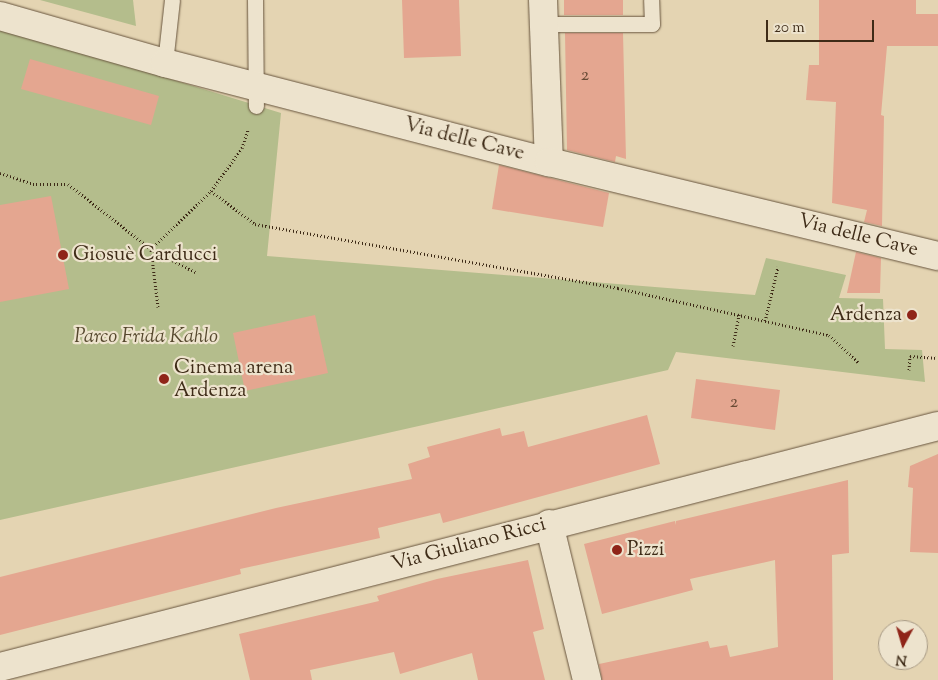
<!DOCTYPE html>
<meta charset="utf-8">
<style>
body{margin:0}
#map{position:relative;width:938px;height:680px;overflow:hidden;background:#e4d4b2;font-family:"Sorts Mill Goudy",serif}
div>[style]{position:absolute}
.green>*{inset:0;background:#b4bd8c}
.building>*{inset:0;background:#e4a690}
.path>*{height:3px;margin-top:-1.5px;transform-origin:0;background:repeating-linear-gradient(90deg,#3e2b17 0 1px,transparent 0 3.5px)}
.roads{filter:drop-shadow(0 0 1px #68553e) drop-shadow(0 0 1px #68553e)}
.service>*{height:15px;margin:-7.5px;padding:0 7.5px;transform-origin:7.5px;border-radius:7.5px;background:#ede3cd}
.minor>*{height:28px;margin:-14px;padding:0 14px;transform-origin:14px;border-radius:14px;background:#ede3cd}
.dots>*{width:14px;height:14px;translate:-50% -50%;box-sizing:border-box;border:2px solid #ede3cd;border-radius:50%}
span{translate:-50% -50%;white-space:nowrap;text-align:center;line-height:1.15;-webkit-text-stroke:4.5px #ede3cd;paint-order:stroke}
.number-label{font-size:18px;color:#684a35}
.number-label span{-webkit-text-stroke-width:0}
.street-label{font-size:20px;color:#3e2b17}
.poi-label{font-size:20px;color:#3e2b17}
.left{translate:0 -50%;text-align:left}
.right{translate:-100% -50%;text-align:right}
.park-label{font-size:20px;color:#56482e;font-style:italic}
.north{position:absolute;left:878px;top:620px;width:50px;height:50px;box-sizing:border-box;background:#ede3cd;border:1px solid #a79984;border-radius:50%;rotate:186deg;font-size:14px;font-weight:700;line-height:20px;text-align:center;color:#3e2b17}
.north::after{content:'';display:block;margin:auto;width:18px;height:22px;background:#8f2418;clip-path:polygon(50% 0,100% 100%,50% 72%,0 100%)}
.scale{position:absolute;left:766px;top:20px;width:108px;height:22px;box-sizing:border-box;border:2px solid #3e2b17;border-top:0;padding-left:6px;font-size:15px;line-height:18px;white-space:nowrap;color:#3e2b17;-webkit-text-stroke:4px #ede3cd;paint-order:stroke}
</style>
<div id="map">
<div class="green">
<i style="clip-path:polygon(40px 0,133px 0,136px 26px)"></i>
<i style="clip-path:polygon(5px 28px,281px 113px,267px 256px,755px 295px,766px 258px,846px 275px,839px 298px,883px 299px,885px 349px,922px 350px,925px 382px,676px 352px,668px 370px,0 520px,0 29px)"></i>
</div>
<div class="building">
<i style="clip-path:polygon(402px 0,459px 0,461px 56px,404px 58px)"></i>
<i style="clip-path:polygon(564px 0,623px 0,623px 15px,564px 15px)"></i>
<i style="clip-path:polygon(819px 0,916px 0,916px 14px,938px 14px,938px 46px,887px 46px,881px 115px,884px 116px,882px 226px,864px 222px,867px 210px,832px 203px,836px 102px,806px 100px,809px 65px,819px 65px)"></i>
<i style="clip-path:polygon(565px 33px,623px 33px,626px 159px,616px 156px,615px 162px,567px 150px)"></i>
<i style="clip-path:polygon(30px 59px,159px 96px,151px 125px,21px 89px)"></i>
<i style="clip-path:polygon(499px 165px,609px 193px,603px 227px,492px 209px)"></i>
<i style="clip-path:polygon(51px 196px,69px 289px,0 302px,0 205px)"></i>
<i style="clip-path:polygon(856px 252px,881px 258px,880px 293px,847px 293px)"></i>
<i style="clip-path:polygon(315px 315px,328px 373px,245px 391px,233px 333px)"></i>
<i style="clip-path:polygon(696px 379px,780px 390px,775px 430px,691px 418px)"></i>
<i style="clip-path:polygon(647px 415px,660px 464px,443px 523px,440px 513px,378px 528px,380px 538px,240px 569px,241px 574px,0 635px,0 577px,276px 508px,412px 479px,408px 464px,430px 457px,427px 447px,500px 428px,502px 436px,524px 431px,528px 447px)"></i>
<i style="clip-path:polygon(938px 454px,938px 553px,910px 552px,913px 488px,908px 487px,910px 466px)"></i>
<i style="clip-path:polygon(848px 480px,849px 553px,832px 555px,833px 680px,602px 680px,599px 664px,708px 641px,710px 648px,727px 645px,730px 657px,778px 647px,775px 560px,690px 579px,693px 590px,602px 614px,584px 544px,675px 521px,676px 525px,676px 521px)"></i>
<i style="clip-path:polygon(528px 560px,544px 629px,533px 632px,545px 680px,478px 680px,472px 653px,400px 674px,394px 652px,310px 670px,312px 680px,250px 680px,239px 634px,379px 601px,377px 596px,437px 579px)"></i>
</div>
<div class="path">
<i style="left:0;top:173px;width:35px;rotate:18deg"></i>
<i style="left:33px;top:184px;width:35px"></i>
<i style="left:68px;top:184px;width:105px;rotate:38.1deg"></i>
<i style="left:151px;top:249px;width:50px;rotate:27.6deg"></i>
<i style="left:211px;top:191px;width:55px;rotate:36.9deg"></i>
<i style="left:255px;top:224px;width:369px;rotate:10deg"></i>
<i style="left:618px;top:288px;width:216px;rotate:12.6deg"></i>
<i style="left:829px;top:335px;width:40px;rotate:43deg"></i>
<i style="left:158px;top:307px;width:58px;rotate:-96.9deg"></i>
<i style="left:151px;top:249px;width:83px;rotate:-44deg"></i>
<i style="left:211px;top:191px;width:53px;rotate:-54.2deg"></i>
<i style="left:242px;top:148px;width:19px;rotate:-72deg"></i>
<i style="left:765px;top:321px;width:56px;rotate:-76.5deg"></i>
<i style="left:733px;top:346px;width:32px;rotate:-79deg"></i>
<i style="left:909px;top:370px;width:14px;rotate:-86deg"></i>
<i style="left:910px;top:356px;width:28px;rotate:4deg"></i>
</div>
<div class="roads">
<div class="service">
<i style="left:255px;top:0;width:106px;rotate:89.5deg"></i>
<i style="left:544px;top:24px;width:108px"></i>
<i style="left:652px;top:24px;width:24px;rotate:-92deg"></i>
<i style="left:165px;top:63px;width:63px;rotate:-83.7deg"></i>
</div>
<div class="minor">
<i style="left:543px;top:0;width:162px;rotate:87.9deg"></i>
<i style="left:0;top:16px;width:172px;rotate:15.9deg"></i>
<i style="left:165px;top:63px;width:397px;rotate:14.5deg"></i>
<i style="left:549px;top:162px;width:400px;rotate:13.6deg"></i>
<i style="left:549px;top:524px;width:161px;rotate:76.3deg"></i>
<i style="left:0;top:667px;width:968px;rotate:-14.41deg"></i>
</div>
</div>
<div class="dots">
<i style="left:63px;top:255px;background:#8f2418"></i>
<i style="left:912px;top:315px;background:#8f2418"></i>
<i style="left:164px;top:379px;background:#8f2418"></i>
<i style="left:617px;top:550px;background:#8f2418"></i>
</div>
<div class="number-label">
<span style="left:585px;top:76px">2</span>
<span style="left:734px;top:403px">2</span>
</div>
<div class="street-label">
<span style="left:464px;top:140px;rotate:14deg">Via delle Cave</span>
<span style="left:858px;top:236px;rotate:14deg">Via delle Cave</span>
<span style="left:469px;top:545px;rotate:-15deg">Via Giuliano Ricci</span>
</div>
<div class="poi-label">
<span class="left" style="left:73px;top:255px">Giosuè Carducci</span>
<span class="right" style="left:902px;top:315px">Ardenza</span>
<span class="left" style="left:174px;top:380px">Cinema arena<br>Ardenza</span>
<span class="left" style="left:627px;top:550px">Pizzi</span>
</div>
<div class="park-label">
<span style="left:146px;top:337px">Parco Frida Kahlo</span>
</div>
<div class="north">N</div>
<div class="scale">20 m</div>
</div>
